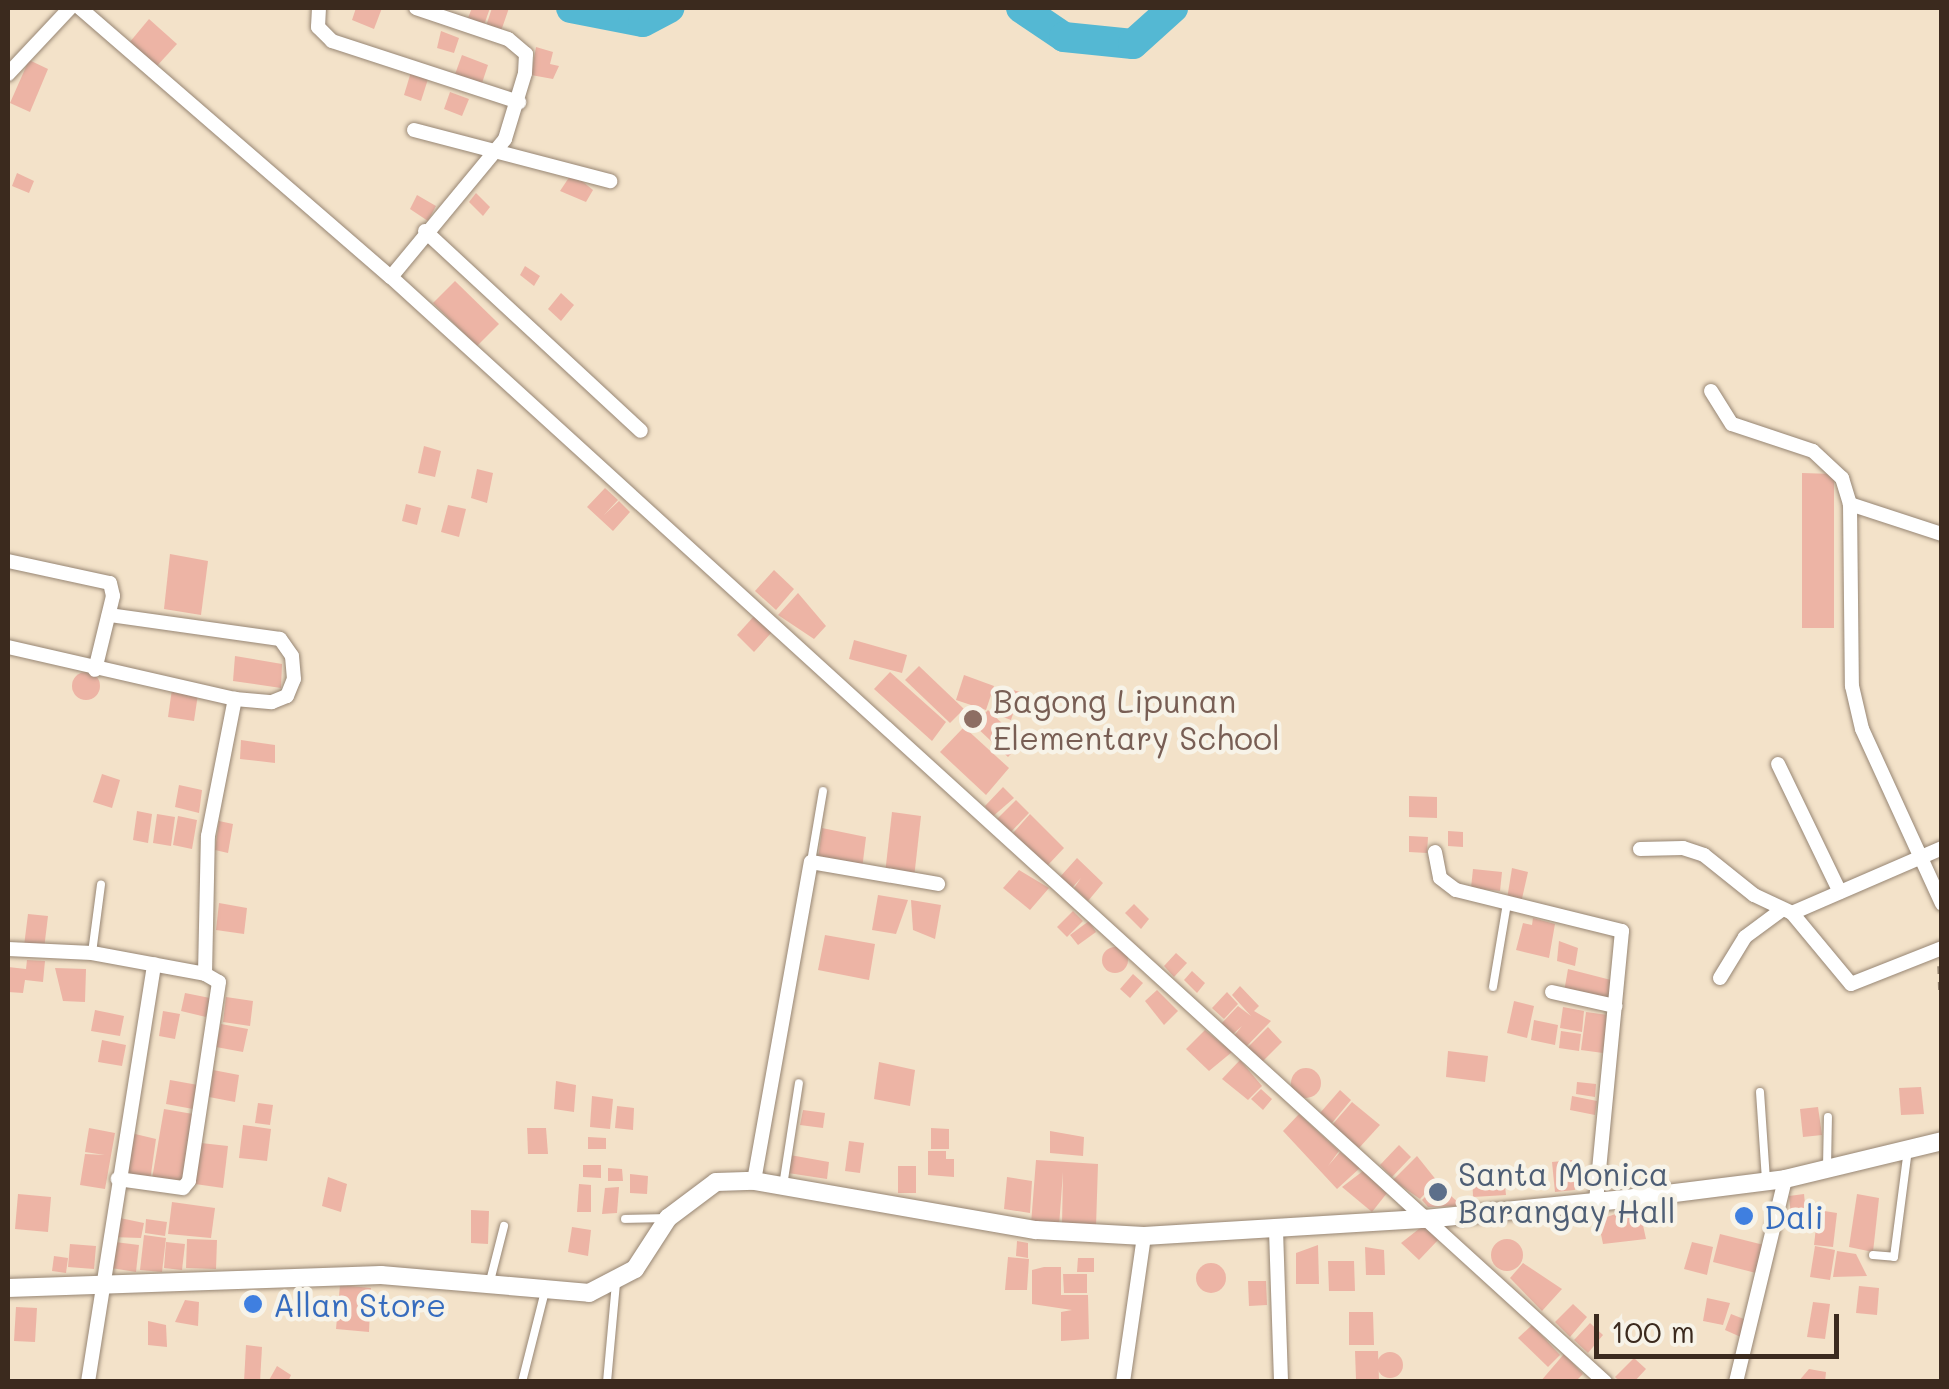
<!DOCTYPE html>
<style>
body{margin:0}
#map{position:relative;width:1949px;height:1389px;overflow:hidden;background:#f3e2c9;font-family:Mali,sans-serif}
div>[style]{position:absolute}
.river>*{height:30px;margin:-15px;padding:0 15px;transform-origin:15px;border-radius:15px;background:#54b8d3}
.building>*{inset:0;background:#edb4a5}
.round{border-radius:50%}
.path>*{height:2.5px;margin-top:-1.25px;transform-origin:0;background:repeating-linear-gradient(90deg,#978674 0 8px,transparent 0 16px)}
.roads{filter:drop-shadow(0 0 2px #978674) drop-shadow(0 0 2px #978674)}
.service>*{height:8px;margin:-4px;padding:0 4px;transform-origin:4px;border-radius:4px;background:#fff}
.minor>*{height:14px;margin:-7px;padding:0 7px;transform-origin:7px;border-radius:7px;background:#fff}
.tertiary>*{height:18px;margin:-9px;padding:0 9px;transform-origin:9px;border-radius:9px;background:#fff}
.dots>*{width:28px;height:28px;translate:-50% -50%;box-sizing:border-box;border:5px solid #f7f3e8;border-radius:50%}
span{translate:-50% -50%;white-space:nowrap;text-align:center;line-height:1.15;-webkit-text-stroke:9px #f7f3e8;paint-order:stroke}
.education-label{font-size:32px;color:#785e54}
.left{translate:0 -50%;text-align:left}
.service-label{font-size:32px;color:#4e5e75}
.shop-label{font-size:32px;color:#366cbe}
.frame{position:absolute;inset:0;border:10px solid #3b2a1e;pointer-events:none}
.scale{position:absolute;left:1594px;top:1314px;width:245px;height:45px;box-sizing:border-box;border:5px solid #3b2a1e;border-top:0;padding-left:12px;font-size:30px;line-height:35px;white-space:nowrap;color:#3b2a1e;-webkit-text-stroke:8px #f7f3e8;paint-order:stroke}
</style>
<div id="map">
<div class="river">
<i style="left:571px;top:8px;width:73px;rotate:11deg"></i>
<i style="left:643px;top:22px;width:30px;rotate:-28deg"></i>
<i style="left:1021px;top:8px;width:52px;rotate:34deg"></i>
<i style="left:1064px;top:37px;width:69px;rotate:5.8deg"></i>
<i style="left:1133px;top:44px;width:54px;rotate:-42deg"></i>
</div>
<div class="building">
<i style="clip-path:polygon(356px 8px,382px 8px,374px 29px,352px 20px)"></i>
<i style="clip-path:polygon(472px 8px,490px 8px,484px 25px,468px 18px)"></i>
<i style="clip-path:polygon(492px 8px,509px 8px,501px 31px,486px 26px)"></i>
<i style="clip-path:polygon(149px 19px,177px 44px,156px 67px,129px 43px)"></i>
<i style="clip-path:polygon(441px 31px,459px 38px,454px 53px,437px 48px)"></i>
<i style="clip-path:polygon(536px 47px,553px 52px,550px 64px,559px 66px,553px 79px,531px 75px)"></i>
<i style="clip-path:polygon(462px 55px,488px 65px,480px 89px,454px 77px)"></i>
<i style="clip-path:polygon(29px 60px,48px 69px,30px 112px,10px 103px)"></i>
<i style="clip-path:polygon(411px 72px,428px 79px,421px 101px,404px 95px)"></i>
<i style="clip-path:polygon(450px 92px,469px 99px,462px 116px,444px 109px)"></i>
<i style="clip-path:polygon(17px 173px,34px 181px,29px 193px,12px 186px)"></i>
<i style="clip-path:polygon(572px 173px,593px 190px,586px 202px,560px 191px)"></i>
<i style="clip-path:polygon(476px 193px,490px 207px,483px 216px,469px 202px)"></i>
<i style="clip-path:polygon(417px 195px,436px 206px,428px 221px,410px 209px)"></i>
<i style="clip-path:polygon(525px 266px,540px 276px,534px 286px,520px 275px)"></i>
<i style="clip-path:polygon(455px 281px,499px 324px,477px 346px,433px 303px)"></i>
<i style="clip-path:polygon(561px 293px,574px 305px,561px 321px,548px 309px)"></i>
<i style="clip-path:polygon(424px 446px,441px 451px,435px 477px,418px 473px)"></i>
<i style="clip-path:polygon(477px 469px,493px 473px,487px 503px,471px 498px)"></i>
<i style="clip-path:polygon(1802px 473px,1834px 474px,1834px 628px,1802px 628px)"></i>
<i style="clip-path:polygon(605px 488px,618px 500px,604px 515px,619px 501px,630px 512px,613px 531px,587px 507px)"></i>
<i style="clip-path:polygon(406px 504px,421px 508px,417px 525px,402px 521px)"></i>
<i style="clip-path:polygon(448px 505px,466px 509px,459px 537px,441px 532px)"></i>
<i style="clip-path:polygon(170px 554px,208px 561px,201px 615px,164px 609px)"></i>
<i style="clip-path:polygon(774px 570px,794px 589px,776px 610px,755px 591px)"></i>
<i style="clip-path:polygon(798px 593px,826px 626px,814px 639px,778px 615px)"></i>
<i style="clip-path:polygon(755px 615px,772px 632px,754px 652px,737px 635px)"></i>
<i style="clip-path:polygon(854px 640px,907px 655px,902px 673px,849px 659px)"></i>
<i style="clip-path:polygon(235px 656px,282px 664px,281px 688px,233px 681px)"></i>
<i style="clip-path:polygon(919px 666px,964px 709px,950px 723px,905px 680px)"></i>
<i style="clip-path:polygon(890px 672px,946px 722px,932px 741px,874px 689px)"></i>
<i class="round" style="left:72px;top:672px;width:28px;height:28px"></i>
<i style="clip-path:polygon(964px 675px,994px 686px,986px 710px,956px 700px)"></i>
<i style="clip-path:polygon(1004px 687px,1020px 692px,1011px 720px,995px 714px)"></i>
<i style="clip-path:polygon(172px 689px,198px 694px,194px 721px,168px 717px)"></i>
<i style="clip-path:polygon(988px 710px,1022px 742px,1008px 757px,974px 725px)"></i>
<i style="clip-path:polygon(964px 727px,1009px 768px,986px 795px,940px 752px)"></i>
<i style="clip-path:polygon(241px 740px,275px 745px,275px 763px,240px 759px)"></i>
<i style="clip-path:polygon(102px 774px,120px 780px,112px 808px,93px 802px)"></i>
<i style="clip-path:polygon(179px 785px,202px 790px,199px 813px,175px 807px)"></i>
<i style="clip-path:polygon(1003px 787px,1014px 798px,991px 818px,985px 806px)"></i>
<i style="clip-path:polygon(1409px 796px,1437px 797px,1437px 818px,1409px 817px)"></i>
<i style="clip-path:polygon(1016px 800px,1029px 813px,1010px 833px,996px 820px)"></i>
<i style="clip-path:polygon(137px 811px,152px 814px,148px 843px,133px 840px)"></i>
<i style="clip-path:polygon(892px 812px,921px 816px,914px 878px,885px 874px)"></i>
<i style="clip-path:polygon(157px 814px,175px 817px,171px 846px,153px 843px)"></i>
<i style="clip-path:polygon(1030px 814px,1064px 848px,1047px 866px,1013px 833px)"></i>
<i style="clip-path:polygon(178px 816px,197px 820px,192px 849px,173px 845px)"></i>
<i style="clip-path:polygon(219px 821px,233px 824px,228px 853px,215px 850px)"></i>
<i style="clip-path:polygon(822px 828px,866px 837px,862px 869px,818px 860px)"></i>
<i style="clip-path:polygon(1448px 831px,1463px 832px,1463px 847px,1448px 846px)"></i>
<i style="clip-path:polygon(1409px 836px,1428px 837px,1427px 853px,1409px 852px)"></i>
<i style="clip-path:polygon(1077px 858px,1103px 883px,1088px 901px,1074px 888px,1081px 878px,1071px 889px,1059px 878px)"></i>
<i style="clip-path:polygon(1512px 868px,1528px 872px,1521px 903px,1507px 899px)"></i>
<i style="clip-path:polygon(1473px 869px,1502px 872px,1500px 891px,1471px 888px)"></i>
<i style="clip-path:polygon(1019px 870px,1049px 888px,1030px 910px,1003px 888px)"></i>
<i style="clip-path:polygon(878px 895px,908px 900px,896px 934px,872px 930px)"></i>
<i style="clip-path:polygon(911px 900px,941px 905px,935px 939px,913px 930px)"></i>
<i style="clip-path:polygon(219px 903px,247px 908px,244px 934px,216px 930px)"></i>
<i style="clip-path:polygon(1134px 904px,1149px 919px,1141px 929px,1125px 913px)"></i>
<i style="clip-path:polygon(1073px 911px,1083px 921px,1067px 937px,1057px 927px)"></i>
<i style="clip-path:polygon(28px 914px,48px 916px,44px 949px,24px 946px)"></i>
<i style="clip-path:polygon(1533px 918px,1555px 924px,1549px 958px,1516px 950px,1523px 923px,1532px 925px)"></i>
<i style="clip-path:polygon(1089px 921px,1096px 932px,1078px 945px,1070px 935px)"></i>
<i style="clip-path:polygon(825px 935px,875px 944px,869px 980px,818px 970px)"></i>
<i style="clip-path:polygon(1559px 941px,1578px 948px,1575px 966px,1557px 961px)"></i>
<i class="round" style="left:1102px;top:947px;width:26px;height:26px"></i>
<i style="clip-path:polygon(1176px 953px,1187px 963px,1174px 977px,1164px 966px)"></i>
<i style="clip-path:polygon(27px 960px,45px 961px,43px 982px,25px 980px,23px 993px,8px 992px,8px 967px,26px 969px)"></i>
<i style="clip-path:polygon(55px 968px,86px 969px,85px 1002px,63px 1001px)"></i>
<i style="clip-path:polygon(1568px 969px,1611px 980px,1608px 1003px,1564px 992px)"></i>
<i style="clip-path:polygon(1192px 971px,1205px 983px,1197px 993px,1184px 980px)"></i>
<i style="clip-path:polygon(1133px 974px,1143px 983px,1130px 998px,1120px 989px)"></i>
<i style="clip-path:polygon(1240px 986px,1259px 1006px,1254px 1011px,1271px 1021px,1244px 1049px,1232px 1038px,1242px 1026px,1231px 1036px,1220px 1025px,1238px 1006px,1251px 1016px,1232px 995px)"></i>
<i style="clip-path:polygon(1157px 990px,1178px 1011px,1164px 1025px,1145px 1001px)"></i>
<i style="clip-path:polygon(1227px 992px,1238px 1004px,1224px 1019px,1212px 1008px)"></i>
<i style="clip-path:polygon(185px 993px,210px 998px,206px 1017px,181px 1011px)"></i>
<i style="clip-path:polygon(226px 997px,253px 1001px,250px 1026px,223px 1022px)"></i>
<i style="clip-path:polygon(1514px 1001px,1534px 1006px,1527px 1038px,1507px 1033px)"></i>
<i style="clip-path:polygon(1563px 1007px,1584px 1011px,1582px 1032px,1560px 1028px)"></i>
<i style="clip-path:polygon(95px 1010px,124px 1016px,120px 1036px,91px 1031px)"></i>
<i style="clip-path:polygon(163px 1011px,180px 1014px,175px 1039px,159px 1036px)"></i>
<i style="clip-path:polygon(1586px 1012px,1608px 1015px,1603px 1053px,1581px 1050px)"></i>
<i style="clip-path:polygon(1534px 1020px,1558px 1025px,1555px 1045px,1531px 1040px)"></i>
<i style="clip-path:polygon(221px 1024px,248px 1029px,243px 1052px,216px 1047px)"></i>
<i style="clip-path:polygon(1268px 1027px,1282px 1042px,1261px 1063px,1246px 1049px)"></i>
<i style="clip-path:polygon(1205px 1030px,1232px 1052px,1209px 1071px,1186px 1049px)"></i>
<i style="clip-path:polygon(1561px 1031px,1581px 1034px,1579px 1051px,1559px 1048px)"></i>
<i style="clip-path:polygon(102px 1040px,126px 1045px,122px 1066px,98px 1062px)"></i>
<i style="clip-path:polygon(1448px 1051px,1488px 1056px,1485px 1082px,1446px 1077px)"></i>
<i style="clip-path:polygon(1240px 1060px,1262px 1086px,1248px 1100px,1222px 1079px)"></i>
<i style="clip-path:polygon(879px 1062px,915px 1070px,910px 1106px,874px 1099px)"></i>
<i class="round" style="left:1291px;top:1068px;width:30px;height:30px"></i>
<i style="clip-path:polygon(213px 1070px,239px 1075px,235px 1102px,209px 1097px)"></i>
<i style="clip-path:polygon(170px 1080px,198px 1085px,193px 1109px,166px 1104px)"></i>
<i style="clip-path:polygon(556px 1081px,576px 1085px,574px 1112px,554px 1109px)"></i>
<i style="clip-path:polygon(1577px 1082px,1596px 1084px,1595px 1097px,1576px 1094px)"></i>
<i style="clip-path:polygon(1921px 1087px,1924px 1114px,1901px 1115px,1899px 1088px)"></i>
<i style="clip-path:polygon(1261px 1089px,1272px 1099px,1263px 1110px,1251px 1099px)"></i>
<i style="clip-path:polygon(1340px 1090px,1351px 1100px,1332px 1123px,1320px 1113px)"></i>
<i style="clip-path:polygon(592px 1096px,613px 1099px,610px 1129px,590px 1127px)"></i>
<i style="clip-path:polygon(1572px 1096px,1597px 1101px,1595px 1115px,1570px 1110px)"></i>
<i style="clip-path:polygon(1352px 1102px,1380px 1125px,1359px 1148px,1332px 1125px)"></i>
<i style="clip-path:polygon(258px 1103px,273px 1105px,270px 1125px,255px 1123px)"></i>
<i style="clip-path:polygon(617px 1106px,634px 1108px,633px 1130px,615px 1128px)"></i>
<i style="clip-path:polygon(1818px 1107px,1822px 1135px,1803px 1137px,1800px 1109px)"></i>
<i style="clip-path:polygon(164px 1109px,193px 1114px,181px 1184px,152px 1179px)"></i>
<i style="clip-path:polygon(803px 1110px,825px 1113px,823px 1128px,800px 1125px)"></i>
<i style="clip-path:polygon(1299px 1114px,1339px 1151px,1328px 1166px,1340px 1152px,1361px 1167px,1337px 1189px,1283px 1131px)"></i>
<i style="clip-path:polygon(243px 1125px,271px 1129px,267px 1161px,239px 1158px)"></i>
<i style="clip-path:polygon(89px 1128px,115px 1133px,105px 1189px,80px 1185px,85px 1154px,105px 1155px,85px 1152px)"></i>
<i style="clip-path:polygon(527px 1128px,546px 1128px,548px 1154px,528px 1154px)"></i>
<i style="clip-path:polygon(931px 1128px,949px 1129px,949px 1149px,931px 1149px)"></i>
<i style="clip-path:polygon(1050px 1131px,1084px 1137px,1083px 1156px,1050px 1153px)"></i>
<i style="clip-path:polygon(131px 1133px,156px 1139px,150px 1181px,124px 1175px)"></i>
<i style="clip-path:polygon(588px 1137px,606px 1138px,606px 1149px,588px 1149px)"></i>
<i style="clip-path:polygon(849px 1141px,864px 1143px,860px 1173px,845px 1171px)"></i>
<i style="clip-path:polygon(201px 1143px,228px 1146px,223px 1188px,195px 1184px)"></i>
<i style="clip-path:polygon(1399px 1145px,1411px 1157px,1392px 1177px,1380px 1165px)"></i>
<i style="clip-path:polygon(928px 1151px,946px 1151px,946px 1159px,954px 1159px,954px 1177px,928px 1175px)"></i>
<i style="clip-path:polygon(790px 1155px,829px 1162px,827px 1179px,788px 1173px)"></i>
<i style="clip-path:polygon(1417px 1156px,1437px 1181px,1420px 1199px,1393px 1180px)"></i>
<i style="clip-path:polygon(1036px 1160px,1098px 1164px,1096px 1227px,1062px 1225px,1063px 1172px,1059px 1226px,1031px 1224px)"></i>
<i style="clip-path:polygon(1572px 1160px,1575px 1190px,1555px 1192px,1552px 1162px)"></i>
<i style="clip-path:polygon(583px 1165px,601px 1165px,601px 1178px,583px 1177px)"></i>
<i style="clip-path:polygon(898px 1166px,916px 1166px,916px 1193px,898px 1193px)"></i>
<i style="clip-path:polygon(608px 1168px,622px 1169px,623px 1181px,608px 1181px)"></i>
<i style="clip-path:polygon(1503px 1168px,1506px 1195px,1473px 1197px,1472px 1170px)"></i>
<i style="clip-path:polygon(1363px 1171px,1387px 1193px,1372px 1212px,1342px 1187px)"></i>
<i style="clip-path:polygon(630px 1174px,648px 1176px,647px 1194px,630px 1193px)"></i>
<i style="clip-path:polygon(328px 1177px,347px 1184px,341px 1212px,322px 1206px)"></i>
<i style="clip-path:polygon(1007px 1177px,1032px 1181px,1030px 1213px,1004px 1209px)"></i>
<i style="clip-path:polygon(579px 1184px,591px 1185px,591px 1212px,577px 1212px)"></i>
<i style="clip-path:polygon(1438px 1184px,1462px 1206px,1428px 1207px,1422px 1200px)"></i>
<i style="clip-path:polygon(619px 1187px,617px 1213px,602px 1214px,605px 1188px)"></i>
<i style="clip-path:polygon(18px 1194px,51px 1197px,48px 1232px,15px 1229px)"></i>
<i style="clip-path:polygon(1804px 1194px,1806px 1215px,1791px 1216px,1789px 1196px)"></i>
<i style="clip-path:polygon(1857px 1194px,1879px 1198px,1873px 1252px,1849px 1247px)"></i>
<i style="clip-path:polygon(172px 1202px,215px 1208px,211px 1238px,168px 1234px)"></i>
<i style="clip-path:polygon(1630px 1209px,1632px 1218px,1641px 1216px,1646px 1239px,1603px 1244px,1598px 1220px)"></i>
<i style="clip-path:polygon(471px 1210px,489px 1211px,488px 1244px,471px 1243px)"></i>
<i style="clip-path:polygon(1818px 1210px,1837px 1213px,1833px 1247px,1814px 1245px)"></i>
<i style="clip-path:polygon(115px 1217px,144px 1223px,141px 1238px,111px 1237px)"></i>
<i style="clip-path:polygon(146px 1219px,167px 1222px,165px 1236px,145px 1233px)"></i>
<i style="clip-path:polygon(1424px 1225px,1438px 1240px,1419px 1260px,1401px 1243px)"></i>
<i style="clip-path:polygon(572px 1227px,591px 1230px,588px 1256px,568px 1252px)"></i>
<i style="clip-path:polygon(1720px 1234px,1764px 1245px,1756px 1273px,1713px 1262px)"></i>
<i style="clip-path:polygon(144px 1235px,166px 1238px,162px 1272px,140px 1270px)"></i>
<i style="clip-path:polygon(187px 1239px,217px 1240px,216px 1269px,186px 1268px)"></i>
<i class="round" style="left:1491px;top:1239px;width:32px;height:32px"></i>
<i style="clip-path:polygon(1017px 1241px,1028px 1243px,1028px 1258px,1016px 1256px)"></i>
<i style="clip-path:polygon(115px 1242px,139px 1245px,136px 1272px,111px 1268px)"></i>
<i style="clip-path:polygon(166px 1242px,185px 1244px,182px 1270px,164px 1268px)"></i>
<i style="clip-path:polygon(1692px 1242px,1713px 1247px,1707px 1275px,1684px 1269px)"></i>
<i style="clip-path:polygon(70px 1244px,96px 1246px,94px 1269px,68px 1267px)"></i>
<i style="clip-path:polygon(1318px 1245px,1319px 1284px,1296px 1284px,1296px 1253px)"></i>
<i style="clip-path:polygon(1815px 1246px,1835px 1250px,1830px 1280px,1810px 1277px)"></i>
<i style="clip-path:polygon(1365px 1247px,1384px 1250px,1385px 1275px,1366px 1275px)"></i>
<i style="clip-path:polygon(1837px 1251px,1856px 1254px,1867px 1276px,1833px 1277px)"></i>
<i style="clip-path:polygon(54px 1256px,68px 1258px,66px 1273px,52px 1271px)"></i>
<i style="clip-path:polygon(1008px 1257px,1029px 1259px,1027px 1290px,1005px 1290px)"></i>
<i style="clip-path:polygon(1078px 1258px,1094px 1258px,1094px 1272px,1077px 1272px)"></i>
<i style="clip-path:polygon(1328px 1261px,1354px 1261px,1355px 1291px,1329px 1291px)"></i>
<i style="clip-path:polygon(1523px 1263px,1562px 1289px,1542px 1311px,1510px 1278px)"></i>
<i class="round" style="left:1196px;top:1263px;width:30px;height:30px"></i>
<i style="clip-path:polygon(1044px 1267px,1061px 1267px,1061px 1295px,1088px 1295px,1089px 1339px,1061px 1341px,1061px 1312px,1072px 1310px,1032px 1304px,1032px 1270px)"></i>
<i style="clip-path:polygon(1063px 1274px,1087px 1274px,1087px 1293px,1064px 1293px)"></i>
<i style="clip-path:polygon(1248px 1281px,1266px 1281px,1267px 1305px,1249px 1306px)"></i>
<i style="clip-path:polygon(340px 1285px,371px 1288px,369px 1332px,336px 1329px)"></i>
<i style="clip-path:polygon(1859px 1286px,1879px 1288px,1877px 1315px,1856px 1313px)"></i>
<i style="clip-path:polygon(1707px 1298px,1730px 1303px,1723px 1325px,1703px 1321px)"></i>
<i style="clip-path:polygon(185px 1300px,199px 1302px,198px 1326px,175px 1322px)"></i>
<i style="clip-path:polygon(1813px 1302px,1830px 1304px,1825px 1339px,1807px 1337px)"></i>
<i style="clip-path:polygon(1573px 1304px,1587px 1317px,1570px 1337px,1555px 1322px)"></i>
<i style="clip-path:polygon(16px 1307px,37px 1308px,35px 1342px,14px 1341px)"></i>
<i style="clip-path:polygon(1349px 1312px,1373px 1312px,1374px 1345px,1349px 1345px)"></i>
<i style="clip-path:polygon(1731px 1314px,1749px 1321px,1743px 1338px,1725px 1330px)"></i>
<i style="clip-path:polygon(148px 1321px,166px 1325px,167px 1347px,148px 1345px)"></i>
<i style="clip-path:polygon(1590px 1323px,1603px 1335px,1588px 1353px,1574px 1340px)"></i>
<i style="clip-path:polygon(1532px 1325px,1560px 1355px,1548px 1367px,1518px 1338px)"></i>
<i style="clip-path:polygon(246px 1345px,262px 1347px,260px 1382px,244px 1382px)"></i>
<i style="clip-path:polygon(1355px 1351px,1378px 1351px,1379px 1380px,1356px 1379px)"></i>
<i class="round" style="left:1377px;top:1352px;width:26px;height:26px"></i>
<i style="clip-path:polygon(1564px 1354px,1583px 1374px,1575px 1382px,1540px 1382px)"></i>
<i style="clip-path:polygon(1634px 1358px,1646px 1369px,1634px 1382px,1620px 1382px,1615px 1377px)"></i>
<i style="clip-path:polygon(277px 1366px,291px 1375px,288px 1382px,268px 1382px)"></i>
<i style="clip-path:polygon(1809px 1369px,1826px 1372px,1825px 1382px,1798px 1382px)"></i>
</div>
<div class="path">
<i style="left:1939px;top:966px;width:24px;rotate:88deg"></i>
</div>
<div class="roads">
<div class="service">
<i style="left:811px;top:862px;width:72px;rotate:-80.4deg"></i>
<i style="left:92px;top:953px;width:69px;rotate:-82.5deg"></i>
<i style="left:1493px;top:987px;width:85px;rotate:-80.5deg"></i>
<i style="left:1760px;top:1092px;width:89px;rotate:86.1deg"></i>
<i style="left:1827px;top:1167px;width:50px;rotate:-88.9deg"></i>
<i style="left:783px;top:1186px;width:104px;rotate:-81.2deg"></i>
<i style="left:625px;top:1219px;width:40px;rotate:-1.4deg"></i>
<i style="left:1873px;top:1255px;width:21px;rotate:5deg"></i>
<i style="left:1894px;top:1257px;width:109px;rotate:-82.6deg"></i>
<i style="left:489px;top:1285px;width:61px;rotate:-75.7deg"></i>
<i style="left:522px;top:1382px;width:94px;rotate:-75.8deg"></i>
<i style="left:607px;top:1382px;width:99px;rotate:-84.8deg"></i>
</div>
<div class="minor">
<i style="left:80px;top:8px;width:411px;rotate:40.9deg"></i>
<i style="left:391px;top:277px;width:1642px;rotate:42.31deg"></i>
<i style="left:319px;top:8px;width:19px;rotate:93deg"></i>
<i style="left:318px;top:27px;width:20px;rotate:45deg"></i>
<i style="left:332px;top:41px;width:197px;rotate:18.1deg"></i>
<i style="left:8px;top:74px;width:91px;rotate:-46.8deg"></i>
<i style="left:414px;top:130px;width:203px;rotate:14.6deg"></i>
<i style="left:425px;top:231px;width:294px;rotate:42.8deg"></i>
<i style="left:391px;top:277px;width:179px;rotate:-50.4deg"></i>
<i style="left:505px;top:139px;width:69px;rotate:-73.1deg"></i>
<i style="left:525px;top:73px;width:19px;rotate:-87deg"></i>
<i style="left:526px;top:54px;width:23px;rotate:-140deg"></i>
<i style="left:508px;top:39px;width:97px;rotate:-161.4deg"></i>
<i style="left:1711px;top:391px;width:39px;rotate:58deg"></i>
<i style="left:1732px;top:424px;width:85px;rotate:18.4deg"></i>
<i style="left:1813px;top:451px;width:40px;rotate:43deg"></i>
<i style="left:1842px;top:478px;width:27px;rotate:73deg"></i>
<i style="left:1850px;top:504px;width:182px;rotate:89.4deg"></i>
<i style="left:1852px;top:686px;width:44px;rotate:76.9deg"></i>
<i style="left:1862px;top:729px;width:192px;rotate:65.4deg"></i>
<i style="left:1850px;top:504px;width:97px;rotate:18.1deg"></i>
<i style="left:8px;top:561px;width:104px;rotate:12.2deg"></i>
<i style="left:110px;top:583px;width:13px;rotate:77deg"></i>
<i style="left:113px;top:596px;width:76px;rotate:103.7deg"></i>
<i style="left:8px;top:647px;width:233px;rotate:12.9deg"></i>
<i style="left:235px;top:699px;width:37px;rotate:5deg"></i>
<i style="left:272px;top:702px;width:16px;rotate:-22deg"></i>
<i style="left:287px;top:696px;width:18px;rotate:-68deg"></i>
<i style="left:294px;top:679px;width:23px;rotate:-95deg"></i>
<i style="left:292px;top:656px;width:21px;rotate:-125deg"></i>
<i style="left:280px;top:639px;width:173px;rotate:-172deg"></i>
<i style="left:1778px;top:764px;width:142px;rotate:64.2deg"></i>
<i style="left:1640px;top:849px;width:43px;rotate:-1.3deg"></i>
<i style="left:1683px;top:848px;width:22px;rotate:18deg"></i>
<i style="left:1704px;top:855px;width:64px;rotate:38.7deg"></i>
<i style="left:1754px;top:895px;width:42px;rotate:25.3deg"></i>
<i style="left:1792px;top:913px;width:163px;rotate:-23.4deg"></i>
<i style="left:1435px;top:852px;width:26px;rotate:79deg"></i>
<i style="left:1440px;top:878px;width:20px;rotate:37deg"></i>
<i style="left:1456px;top:890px;width:171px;rotate:13.9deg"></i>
<i style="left:1622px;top:931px;width:271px;rotate:95.5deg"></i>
<i style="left:1792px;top:913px;width:92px;rotate:50.3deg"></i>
<i style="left:1851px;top:984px;width:98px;rotate:-21.6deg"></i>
<i style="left:8px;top:949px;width:84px;rotate:2.7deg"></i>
<i style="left:92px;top:953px;width:115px;rotate:10.5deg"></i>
<i style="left:205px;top:974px;width:16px;rotate:30deg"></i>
<i style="left:219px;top:982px;width:201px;rotate:98.6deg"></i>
<i style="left:189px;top:1181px;width:9px;rotate:131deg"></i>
<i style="left:183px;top:1188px;width:66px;rotate:-172.1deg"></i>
<i style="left:205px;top:974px;width:138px;rotate:-88.8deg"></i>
<i style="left:208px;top:836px;width:140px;rotate:-78.9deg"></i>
<i style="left:1720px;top:978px;width:48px;rotate:-58.6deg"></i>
<i style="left:1745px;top:937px;width:44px;rotate:-36.6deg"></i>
<i style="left:1552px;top:992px;width:65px;rotate:12.5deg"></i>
<i style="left:754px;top:1181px;width:324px;rotate:-79.9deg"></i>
<i style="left:811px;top:862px;width:129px;rotate:9.8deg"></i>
<i style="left:1276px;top:1230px;width:152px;rotate:88.1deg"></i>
<i style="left:88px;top:1382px;width:423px;rotate:-81deg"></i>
<i style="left:1123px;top:1382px;width:148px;rotate:-81.8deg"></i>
<i style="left:1736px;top:1382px;width:209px;rotate:-76.4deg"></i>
</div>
<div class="tertiary">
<i style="left:8px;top:1288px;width:373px;rotate:-2deg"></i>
<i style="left:381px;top:1275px;width:209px;rotate:4.9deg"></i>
<i style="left:589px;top:1293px;width:52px;rotate:-27.6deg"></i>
<i style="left:635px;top:1269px;width:61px;rotate:-57.1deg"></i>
<i style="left:668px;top:1218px;width:60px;rotate:-36.9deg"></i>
<i style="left:716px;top:1182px;width:38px;rotate:-2deg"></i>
<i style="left:754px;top:1181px;width:286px;rotate:9.9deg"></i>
<i style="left:1036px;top:1230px;width:108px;rotate:3.2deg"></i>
<i style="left:1144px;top:1236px;width:282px;rotate:-3.5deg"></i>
<i style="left:1425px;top:1219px;width:211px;rotate:-5.7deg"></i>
<i style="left:1635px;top:1198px;width:151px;rotate:-7.2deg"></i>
<i style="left:1785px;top:1179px;width:162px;rotate:-13.6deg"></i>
</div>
</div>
<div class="dots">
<i style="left:973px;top:719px;background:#8d6e63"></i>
<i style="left:1438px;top:1192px;background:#5c6f8a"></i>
<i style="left:1744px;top:1216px;background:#3f7fe0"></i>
<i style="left:253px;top:1304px;background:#3f7fe0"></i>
</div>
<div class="education-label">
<span class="left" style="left:993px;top:719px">Bagong Lipunan<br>Elementary School</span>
</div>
<div class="service-label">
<span class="left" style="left:1458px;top:1192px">Santa Monica<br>Barangay Hall</span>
</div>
<div class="shop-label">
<span class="left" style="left:1764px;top:1216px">Dali</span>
<span class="left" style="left:273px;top:1304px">Allan Store</span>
</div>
<div class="frame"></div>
<div class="scale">100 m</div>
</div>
